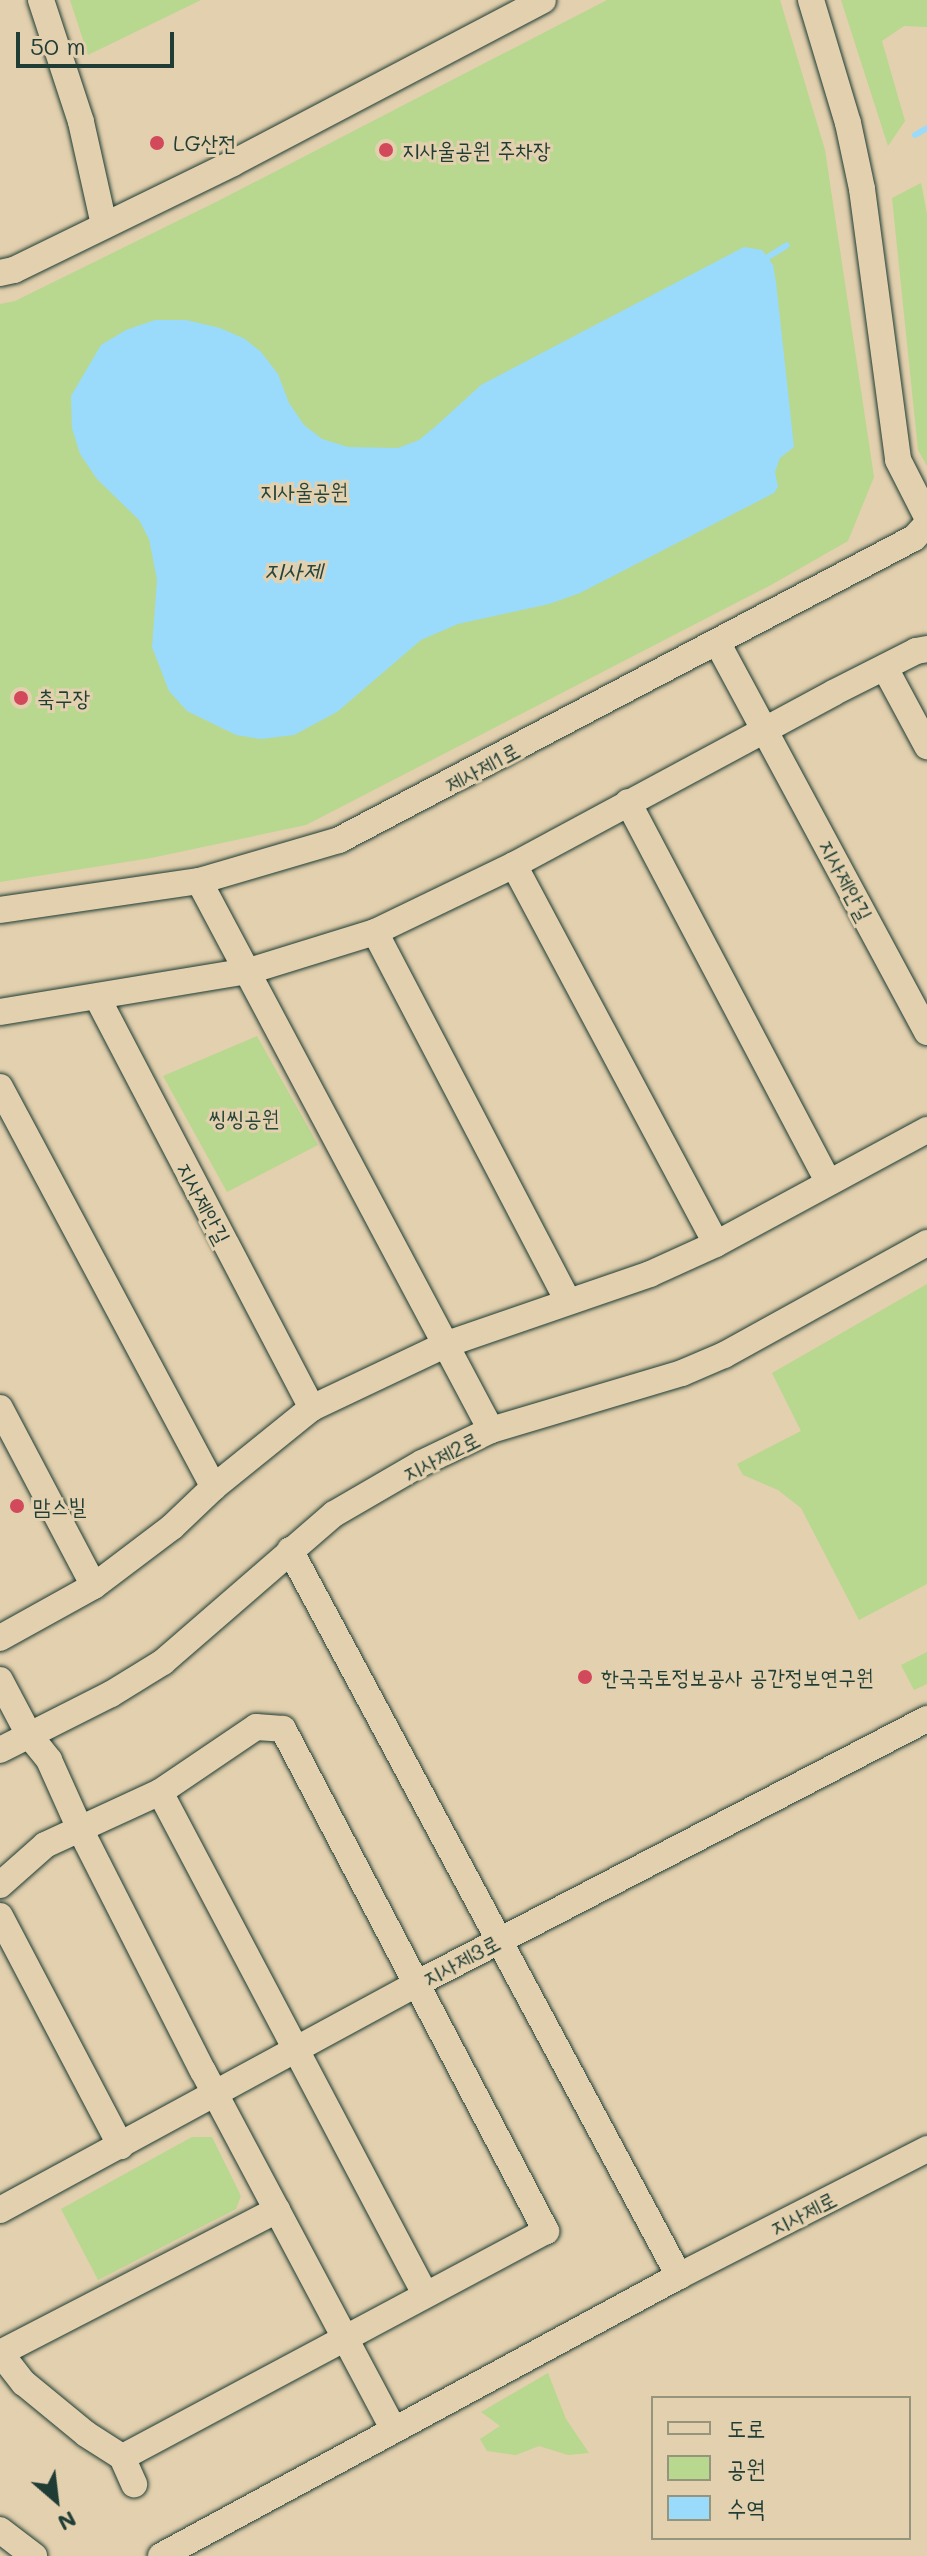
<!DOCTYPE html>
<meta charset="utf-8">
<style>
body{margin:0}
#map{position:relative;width:927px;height:2556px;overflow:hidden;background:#e3d0ae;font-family:Mali,"Poor Story",sans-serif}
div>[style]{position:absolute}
.green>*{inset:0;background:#b8d78f}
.water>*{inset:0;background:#9adbfc}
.stream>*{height:6px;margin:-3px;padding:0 3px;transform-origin:3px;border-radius:3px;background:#9adbfc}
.roads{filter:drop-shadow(0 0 2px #1f3d34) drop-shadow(0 0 2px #1f3d34)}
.minor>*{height:26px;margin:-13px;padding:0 13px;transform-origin:13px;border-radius:13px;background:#e3d0ae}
.dots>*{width:22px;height:22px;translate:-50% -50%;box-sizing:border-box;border:4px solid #e3d0ae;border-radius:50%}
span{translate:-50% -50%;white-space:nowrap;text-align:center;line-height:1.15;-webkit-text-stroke:6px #e3d0ae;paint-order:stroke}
.poi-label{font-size:22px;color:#1f3d34}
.left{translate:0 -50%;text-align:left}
.park-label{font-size:22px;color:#274539}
.street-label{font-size:22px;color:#1f3d34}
.water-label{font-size:24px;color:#25453e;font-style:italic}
.legend{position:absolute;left:651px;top:2396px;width:260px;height:144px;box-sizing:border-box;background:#e3d0ae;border:2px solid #95957d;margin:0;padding:10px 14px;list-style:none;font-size:24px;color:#1f3d34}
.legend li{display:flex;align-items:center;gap:16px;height:40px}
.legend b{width:40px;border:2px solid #95957d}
.north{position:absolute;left:16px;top:2460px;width:80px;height:80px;-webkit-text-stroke:6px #e3d0ae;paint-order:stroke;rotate:152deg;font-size:22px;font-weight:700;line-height:32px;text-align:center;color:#1f3d34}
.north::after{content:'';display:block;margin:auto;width:28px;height:36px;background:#1f3d34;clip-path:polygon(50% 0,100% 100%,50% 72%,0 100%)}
.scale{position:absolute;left:16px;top:32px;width:158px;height:36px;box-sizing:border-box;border:4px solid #1f3d34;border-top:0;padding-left:10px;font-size:24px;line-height:28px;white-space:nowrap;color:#1f3d34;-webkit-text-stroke:6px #e3d0ae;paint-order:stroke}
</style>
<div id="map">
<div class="green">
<i style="clip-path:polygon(70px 0,201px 0,88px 55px)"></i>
<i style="clip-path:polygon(607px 0,780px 0,825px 150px,874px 477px,848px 541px,771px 585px,306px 825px,151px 858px,0 882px,0 304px,15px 301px,218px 201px)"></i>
<i style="clip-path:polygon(841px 0,927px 0,927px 27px,904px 26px,882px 41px,905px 121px,888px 146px)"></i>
<i style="clip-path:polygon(921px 183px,927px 214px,927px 466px,918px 450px,892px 198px)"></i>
<i style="clip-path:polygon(257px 1036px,318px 1145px,227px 1192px,163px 1076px)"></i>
<i style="clip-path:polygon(927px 1284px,927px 1584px,859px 1620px,801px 1508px,778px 1490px,743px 1475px,737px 1464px,801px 1431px,772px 1373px)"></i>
<i style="clip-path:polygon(927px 1652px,927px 1684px,914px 1690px,901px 1665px)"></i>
<i style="clip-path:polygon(192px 2137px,212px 2137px,241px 2196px,236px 2209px,98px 2280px,61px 2209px)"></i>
<i style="clip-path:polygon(548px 2373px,566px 2419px,589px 2453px,568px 2455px,539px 2446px,516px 2455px,487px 2451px,480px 2439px,500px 2426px,481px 2412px)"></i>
</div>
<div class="water">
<i style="clip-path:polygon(744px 247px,762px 250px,773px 265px,776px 282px,794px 447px,780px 458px,775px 472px,778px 487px,774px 493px,580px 593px,549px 604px,458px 624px,421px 640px,337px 712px,294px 735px,261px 739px,236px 735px,187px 711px,169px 691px,152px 647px,157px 580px,149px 539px,139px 520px,97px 479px,80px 454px,72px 428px,71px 396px,101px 345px,126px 330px,155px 320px,186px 320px,220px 328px,245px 339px,261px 352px,278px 374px,289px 403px,304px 425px,322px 439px,348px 447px,398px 448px,419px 440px,436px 426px,481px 385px)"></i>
</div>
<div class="stream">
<i style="left:915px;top:135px;width:14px;rotate:-30deg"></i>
<i style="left:768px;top:257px;width:22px;rotate:-32deg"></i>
</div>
<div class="roads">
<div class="minor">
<i style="left:41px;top:0;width:128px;rotate:71.8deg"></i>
<i style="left:81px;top:122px;width:106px;rotate:77.4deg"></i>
<i style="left:811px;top:0;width:128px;rotate:73.3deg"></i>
<i style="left:848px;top:123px;width:67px;rotate:78deg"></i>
<i style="left:862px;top:189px;width:273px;rotate:82.4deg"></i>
<i style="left:898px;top:460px;width:64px;rotate:63deg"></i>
<i style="left:0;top:273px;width:14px;rotate:-12deg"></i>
<i style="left:14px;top:270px;width:244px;rotate:-26deg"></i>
<i style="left:233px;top:163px;width:350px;rotate:-27.7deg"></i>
<i style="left:717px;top:642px;width:443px;rotate:61.7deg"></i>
<i style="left:885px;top:668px;width:89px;rotate:61.7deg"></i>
<i style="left:628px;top:802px;width:429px;rotate:62.2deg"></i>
<i style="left:514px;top:865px;width:429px;rotate:61.9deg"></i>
<i style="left:199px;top:881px;width:622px;rotate:61.99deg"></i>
<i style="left:0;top:910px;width:201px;rotate:-8.3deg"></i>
<i style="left:199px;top:881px;width:146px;rotate:-16.3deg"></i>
<i style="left:339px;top:840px;width:649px;rotate:-27.71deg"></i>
<i style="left:914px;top:538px;width:19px;rotate:-47deg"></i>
<i style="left:375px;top:932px;width:416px;rotate:62.4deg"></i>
<i style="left:97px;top:997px;width:464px;rotate:62.4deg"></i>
<i style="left:0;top:1012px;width:252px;rotate:-9.4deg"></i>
<i style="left:249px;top:971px;width:132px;rotate:-17.2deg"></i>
<i style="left:375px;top:932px;width:154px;rotate:-25.7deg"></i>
<i style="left:514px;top:865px;width:362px;rotate:-28.3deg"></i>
<i style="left:833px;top:693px;width:93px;rotate:-26.8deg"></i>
<i style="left:916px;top:651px;width:11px;rotate:-10deg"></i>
<i style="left:0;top:1087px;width:454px;rotate:61.9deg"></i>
<i style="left:0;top:1408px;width:201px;rotate:62.2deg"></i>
<i style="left:290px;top:1550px;width:824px;rotate:61.82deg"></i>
<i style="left:0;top:1638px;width:107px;rotate:-29deg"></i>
<i style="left:94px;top:1586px;width:98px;rotate:-37.1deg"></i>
<i style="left:172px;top:1527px;width:58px;rotate:-43.6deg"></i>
<i style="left:214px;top:1487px;width:126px;rotate:-38.9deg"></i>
<i style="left:312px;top:1408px;width:149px;rotate:-25.4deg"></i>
<i style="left:447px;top:1344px;width:215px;rotate:-19deg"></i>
<i style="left:650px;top:1274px;width:72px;rotate:-24.4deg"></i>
<i style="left:716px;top:1244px;width:240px;rotate:-28.4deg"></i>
<i style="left:0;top:1680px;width:62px;rotate:62.2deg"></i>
<i style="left:29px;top:1735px;width:32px;rotate:51deg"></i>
<i style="left:49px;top:1760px;width:76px;rotate:65.8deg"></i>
<i style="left:80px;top:1829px;width:271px;rotate:63.1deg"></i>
<i style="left:203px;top:2071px;width:405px;rotate:62deg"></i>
<i style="left:0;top:1750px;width:124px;rotate:-26.8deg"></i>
<i style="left:111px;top:1694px;width:61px;rotate:-31.6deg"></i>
<i style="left:163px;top:1662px;width:226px;rotate:-40.9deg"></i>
<i style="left:334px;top:1514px;width:102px;rotate:-30.1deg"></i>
<i style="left:422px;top:1463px;width:76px;rotate:-25.6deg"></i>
<i style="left:491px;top:1430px;width:199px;rotate:-16.6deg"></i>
<i style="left:682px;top:1373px;width:46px;rotate:-23.2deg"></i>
<i style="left:724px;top:1355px;width:232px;rotate:-28.9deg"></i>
<i style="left:160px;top:1792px;width:568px;rotate:62.17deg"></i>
<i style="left:0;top:1885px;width:60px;rotate:-41.6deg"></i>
<i style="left:45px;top:1845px;width:127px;rotate:-24.7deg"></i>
<i style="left:160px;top:1792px;width:116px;rotate:-34.1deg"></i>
<i style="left:256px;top:1727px;width:27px;rotate:4deg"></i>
<i style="left:283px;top:1729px;width:567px;rotate:62.35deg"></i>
<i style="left:546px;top:2231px;width:480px;rotate:151.9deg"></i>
<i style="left:0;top:1916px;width:260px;rotate:62.3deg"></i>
<i style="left:0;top:2210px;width:473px;rotate:-28.5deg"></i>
<i style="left:416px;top:1984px;width:576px;rotate:-27.41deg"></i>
<i style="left:0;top:2353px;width:312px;rotate:-27.3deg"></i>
<i style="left:1px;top:2354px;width:37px;rotate:52deg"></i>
<i style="left:24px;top:2383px;width:80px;rotate:39.4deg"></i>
<i style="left:86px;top:2434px;width:43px;rotate:32.6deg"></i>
<i style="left:122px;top:2457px;width:30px;rotate:66deg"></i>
<i style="left:0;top:2530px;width:43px;rotate:37.4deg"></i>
<i style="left:161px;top:2556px;width:589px;rotate:-28.39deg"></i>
<i style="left:679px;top:2276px;width:279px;rotate:-27.1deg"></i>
</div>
</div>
<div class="dots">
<i style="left:157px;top:143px;background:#d1495b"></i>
<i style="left:386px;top:150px;background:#d1495b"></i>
<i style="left:21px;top:698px;background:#d1495b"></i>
<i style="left:17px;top:1506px;background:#d1495b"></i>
<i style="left:585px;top:1677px;background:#d1495b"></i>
</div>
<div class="poi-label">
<span class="left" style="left:173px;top:143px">LG산전</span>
<span class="left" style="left:402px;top:150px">지사울공원 주차장</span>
<span class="left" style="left:37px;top:698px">축구장</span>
<span class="left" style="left:33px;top:1506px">맘스빌</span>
<span class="left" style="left:601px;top:1677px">한국국토정보공사 공간정보연구원</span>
</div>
<div class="park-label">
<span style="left:304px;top:491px">지사울공원</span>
<span style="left:244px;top:1118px">씽씽공원</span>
</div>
<div class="street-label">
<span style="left:482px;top:767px;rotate:-28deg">제사제1로</span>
<span style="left:846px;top:880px;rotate:62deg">지사제안길</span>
<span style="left:204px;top:1203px;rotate:62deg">지사제안길</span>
<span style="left:441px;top:1456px;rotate:-27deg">지사제2로</span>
<span style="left:461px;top:1960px;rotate:-28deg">지사제3로</span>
<span style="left:803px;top:2213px;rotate:-27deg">지사제로</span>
</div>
<div class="water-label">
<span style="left:293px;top:570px">지사제</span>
</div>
<ul class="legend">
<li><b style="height:10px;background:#e3d0ae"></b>도로</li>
<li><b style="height:22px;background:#b8d78f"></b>공원</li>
<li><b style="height:22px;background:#9adbfc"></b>수역</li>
</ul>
<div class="north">N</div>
<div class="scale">50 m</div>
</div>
